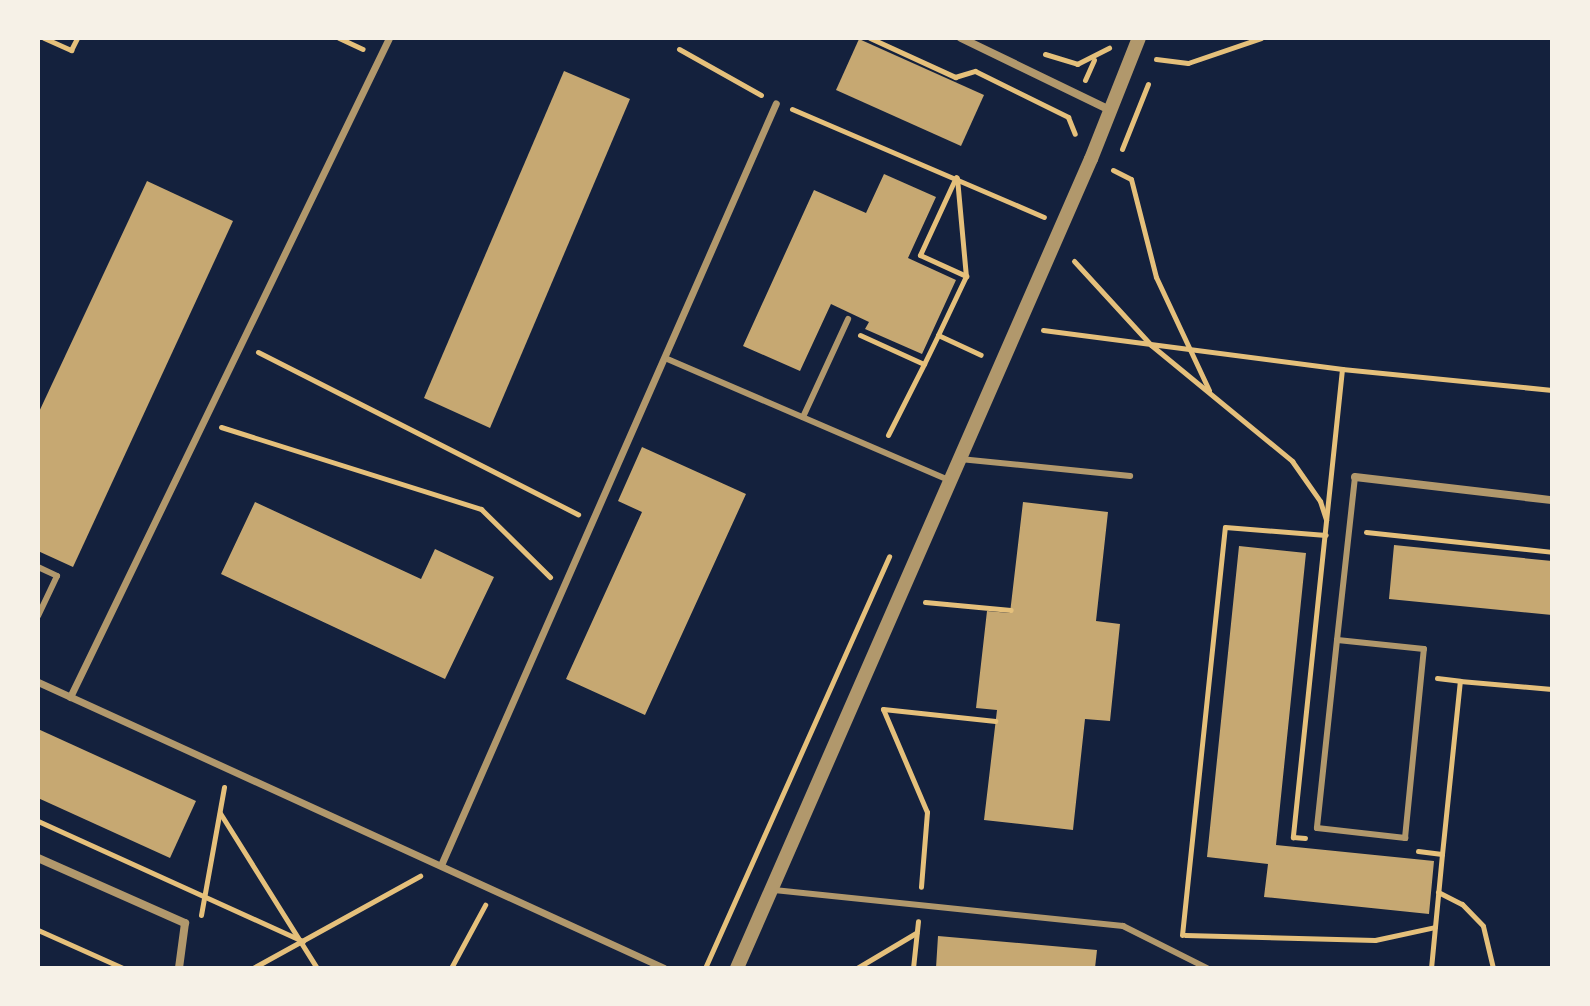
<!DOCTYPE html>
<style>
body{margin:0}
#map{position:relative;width:1590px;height:1006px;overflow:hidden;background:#14213d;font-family:"Archivo Narrow",sans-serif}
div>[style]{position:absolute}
.building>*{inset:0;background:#c6a872}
.path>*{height:5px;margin:-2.5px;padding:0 2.5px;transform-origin:2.5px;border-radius:2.5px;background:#e5c07b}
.service>*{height:6px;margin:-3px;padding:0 3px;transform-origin:3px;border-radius:3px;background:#b1986c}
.pedestrian>*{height:7px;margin:-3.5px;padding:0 3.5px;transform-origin:3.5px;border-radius:3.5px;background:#b1986c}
.minor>*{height:8px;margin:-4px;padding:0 4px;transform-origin:4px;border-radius:4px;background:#b1986c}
.tertiary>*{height:14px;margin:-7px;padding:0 7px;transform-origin:7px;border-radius:7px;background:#b1986c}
span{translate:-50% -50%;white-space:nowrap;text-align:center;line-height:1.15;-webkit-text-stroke:8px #f6f1e7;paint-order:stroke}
.frame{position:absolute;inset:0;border:40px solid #f6f1e7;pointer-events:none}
</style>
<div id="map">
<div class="building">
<i style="clip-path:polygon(859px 39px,984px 95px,961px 146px,836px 90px)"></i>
<i style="clip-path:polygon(564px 71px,630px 99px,490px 428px,424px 398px)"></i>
<i style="clip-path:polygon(884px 174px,936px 197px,908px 258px,956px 280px,922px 354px,865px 329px,869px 322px,831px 304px,800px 371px,743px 346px,814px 190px,866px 213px)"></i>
<i style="clip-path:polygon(147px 181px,233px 221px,73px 567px,38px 551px,38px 414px)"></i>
<i style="clip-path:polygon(642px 447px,746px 494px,645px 715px,566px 679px,642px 512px,618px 501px)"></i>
<i style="clip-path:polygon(255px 502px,421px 579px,435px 549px,494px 577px,445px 679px,221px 574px)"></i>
<i style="clip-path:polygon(1023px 502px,1108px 512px,1096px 621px,1120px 624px,1110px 721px,1085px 719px,1073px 830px,984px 820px,997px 710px,976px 708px,987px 611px,1010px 613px)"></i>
<i style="clip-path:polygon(1394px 545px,1552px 561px,1552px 615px,1389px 599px)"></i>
<i style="clip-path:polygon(1239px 546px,1306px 553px,1276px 845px,1434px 861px,1429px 914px,1264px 897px,1268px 864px,1207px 857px)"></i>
<i style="clip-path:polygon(38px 729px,196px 801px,170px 858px,38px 798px)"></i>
<i style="clip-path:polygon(938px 936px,1097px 950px,1095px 968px,936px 968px)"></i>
</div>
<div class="path">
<i style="left:44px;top:38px;width:30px;rotate:24deg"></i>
<i style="left:71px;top:50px;width:13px;rotate:-63deg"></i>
<i style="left:339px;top:38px;width:26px;rotate:25deg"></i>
<i style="left:870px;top:38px;width:94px;rotate:24.6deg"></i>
<i style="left:955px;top:77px;width:21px;rotate:-17deg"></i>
<i style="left:975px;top:71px;width:104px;rotate:26.3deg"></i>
<i style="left:1068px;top:117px;width:18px;rotate:68deg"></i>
<i style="left:679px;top:49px;width:94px;rotate:29.3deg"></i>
<i style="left:1045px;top:54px;width:34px;rotate:17deg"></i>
<i style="left:1077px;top:64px;width:36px;rotate:-27deg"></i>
<i style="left:1156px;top:59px;width:32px;rotate:7deg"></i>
<i style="left:1188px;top:63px;width:77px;rotate:-18.9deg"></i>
<i style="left:1085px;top:80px;width:22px;rotate:-66deg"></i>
<i style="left:792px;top:109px;width:274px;rotate:23.2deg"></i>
<i style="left:1122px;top:149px;width:70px;rotate:-68.2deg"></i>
<i style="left:1113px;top:170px;width:20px;rotate:27deg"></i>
<i style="left:1131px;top:179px;width:101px;rotate:75.7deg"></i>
<i style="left:1156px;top:277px;width:125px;rotate:64.9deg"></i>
<i style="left:956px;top:177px;width:86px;rotate:114.8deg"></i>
<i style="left:920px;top:255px;width:51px;rotate:24.5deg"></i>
<i style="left:966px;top:276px;width:65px;rotate:115.4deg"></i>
<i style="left:938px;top:335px;width:47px;rotate:24.9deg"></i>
<i style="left:957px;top:178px;width:98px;rotate:84.8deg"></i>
<i style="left:1074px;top:261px;width:114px;rotate:47.5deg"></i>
<i style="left:1151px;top:345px;width:183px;rotate:39.4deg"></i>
<i style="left:1292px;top:461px;width:49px;rotate:55deg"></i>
<i style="left:1320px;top:501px;width:20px;rotate:72deg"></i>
<i style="left:1043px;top:330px;width:302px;rotate:7.4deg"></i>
<i style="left:1342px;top:369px;width:471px;rotate:96deg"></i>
<i style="left:1293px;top:837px;width:12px;rotate:5deg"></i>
<i style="left:860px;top:335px;width:70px;rotate:24.4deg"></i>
<i style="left:924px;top:364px;width:32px;rotate:-64deg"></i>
<i style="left:258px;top:352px;width:359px;rotate:26.9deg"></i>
<i style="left:1342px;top:369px;width:211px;rotate:5.7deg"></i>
<i style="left:221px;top:427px;width:273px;rotate:17.5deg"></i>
<i style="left:481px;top:509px;width:97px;rotate:44.6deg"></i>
<i style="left:888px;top:435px;width:80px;rotate:-63.1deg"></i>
<i style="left:1366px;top:532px;width:187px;rotate:6.1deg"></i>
<i style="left:925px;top:602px;width:86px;rotate:5.3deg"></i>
<i style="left:1437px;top:678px;width:23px;rotate:7deg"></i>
<i style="left:883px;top:709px;width:112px;rotate:66.9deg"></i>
<i style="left:927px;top:812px;width:75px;rotate:94.6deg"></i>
<i style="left:883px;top:709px;width:113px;rotate:6.1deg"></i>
<i style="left:220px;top:813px;width:183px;rotate:58deg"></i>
<i style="left:38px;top:821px;width:291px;rotate:24.4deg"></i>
<i style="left:1418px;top:851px;width:24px;rotate:7deg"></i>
<i style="left:1442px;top:854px;width:115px;rotate:95.5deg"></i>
<i style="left:1442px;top:854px;width:174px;rotate:-84.1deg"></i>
<i style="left:1460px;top:681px;width:92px;rotate:5deg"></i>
<i style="left:1438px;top:892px;width:27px;rotate:27deg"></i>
<i style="left:1462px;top:904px;width:30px;rotate:46deg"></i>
<i style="left:1483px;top:926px;width:43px;rotate:76.6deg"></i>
<i style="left:201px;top:915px;width:130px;rotate:-79.8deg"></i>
<i style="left:38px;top:930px;width:93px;rotate:24.1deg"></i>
<i style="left:1182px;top:935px;width:410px;rotate:-84deg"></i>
<i style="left:1225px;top:527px;width:101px;rotate:4.5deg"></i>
<i style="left:1185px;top:935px;width:190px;rotate:1.5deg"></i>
<i style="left:1375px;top:940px;width:61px;rotate:-12.2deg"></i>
<i style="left:253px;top:968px;width:191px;rotate:-28.9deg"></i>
<i style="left:451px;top:968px;width:72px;rotate:-61.6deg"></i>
<i style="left:705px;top:968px;width:451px;rotate:-65.9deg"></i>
<i style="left:857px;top:968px;width:69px;rotate:-30.7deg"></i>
<i style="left:913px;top:968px;width:47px;rotate:-83.9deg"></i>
</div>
<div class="service">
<i style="left:665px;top:358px;width:310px;rotate:23.3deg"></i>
<i style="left:803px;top:417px;width:108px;rotate:-65.3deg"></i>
<i style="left:960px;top:459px;width:171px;rotate:5.7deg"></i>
<i style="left:38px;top:567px;width:21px;rotate:25deg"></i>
<i style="left:57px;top:576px;width:44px;rotate:115.4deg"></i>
<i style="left:1337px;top:640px;width:189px;rotate:96.1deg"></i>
<i style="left:1317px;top:828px;width:89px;rotate:6.5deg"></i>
<i style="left:1405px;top:838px;width:190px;rotate:-84.3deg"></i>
<i style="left:1424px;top:649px;width:87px;rotate:-174.1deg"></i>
<i style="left:1337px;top:640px;width:164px;rotate:-83.7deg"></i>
<i style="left:774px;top:890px;width:351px;rotate:5.9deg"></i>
<i style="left:1123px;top:926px;width:94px;rotate:26.6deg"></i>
</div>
<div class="pedestrian">
<i style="left:38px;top:682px;width:688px;rotate:24.55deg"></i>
<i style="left:70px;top:697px;width:732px;rotate:-64.17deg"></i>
<i style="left:441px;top:865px;width:832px;rotate:-66.27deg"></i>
</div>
<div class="minor">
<i style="left:961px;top:38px;width:165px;rotate:25.8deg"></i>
<i style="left:1355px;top:477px;width:198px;rotate:6.7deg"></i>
<i style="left:38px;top:858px;width:161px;rotate:23.9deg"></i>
<i style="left:185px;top:923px;width:45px;rotate:97.6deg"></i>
</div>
<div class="tertiary">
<i style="left:737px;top:968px;width:883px;rotate:-66.37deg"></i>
<i style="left:1091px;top:159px;width:130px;rotate:-68.4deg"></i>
</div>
<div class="frame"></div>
</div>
